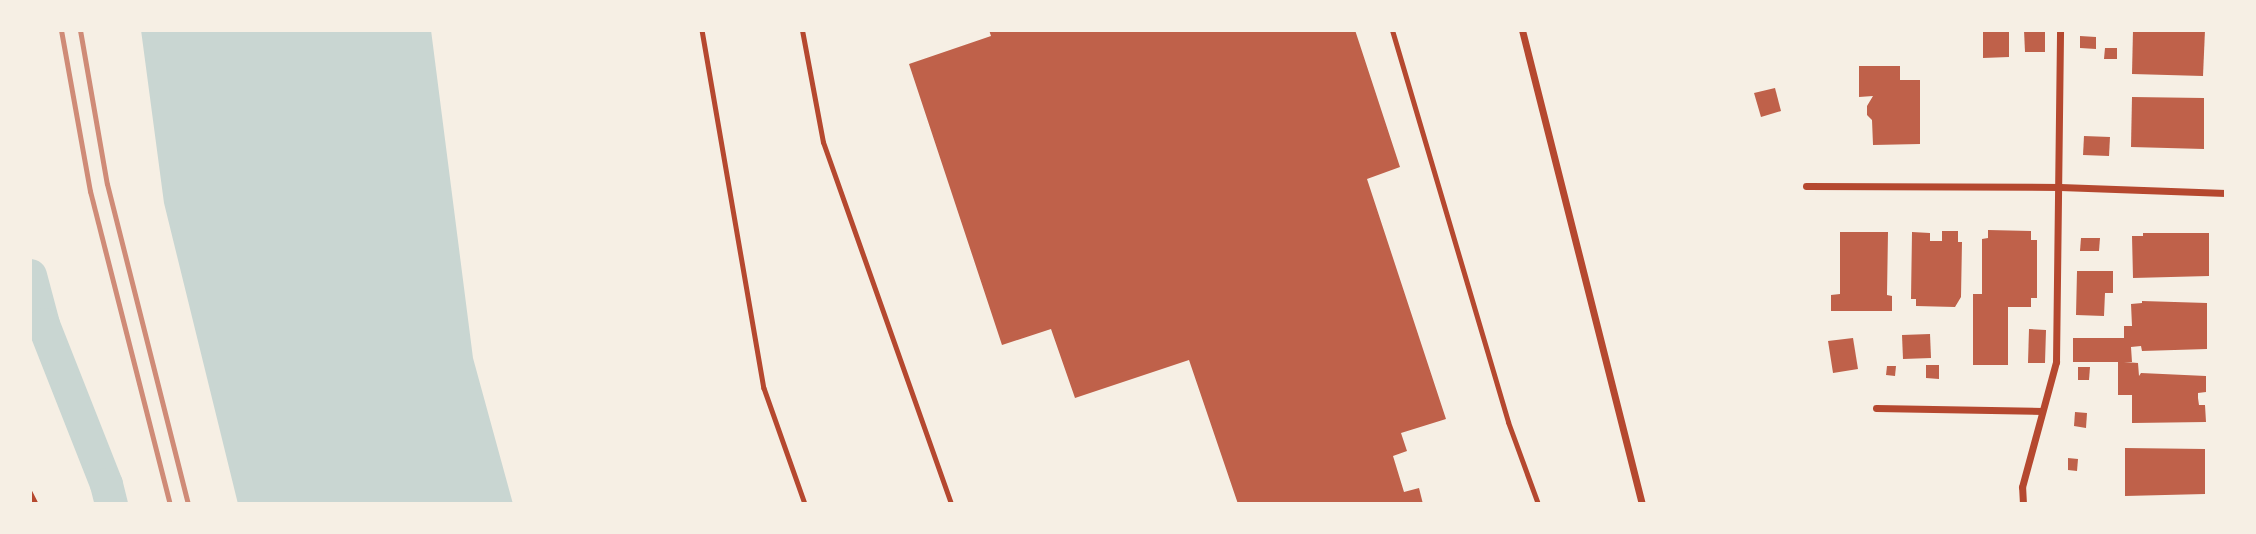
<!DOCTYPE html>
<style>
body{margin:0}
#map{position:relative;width:2256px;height:534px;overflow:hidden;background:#f6efe4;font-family:"Roboto Serif",serif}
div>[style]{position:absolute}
.water>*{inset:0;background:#c9d6d2}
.canal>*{height:33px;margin:-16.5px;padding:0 16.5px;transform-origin:16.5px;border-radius:16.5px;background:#c9d6d2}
.building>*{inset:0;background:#bf614a}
.path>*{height:4.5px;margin:-2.25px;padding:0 2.25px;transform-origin:2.25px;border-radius:2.25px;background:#b5482f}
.service>*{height:5px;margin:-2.5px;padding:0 2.5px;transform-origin:2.5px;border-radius:2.5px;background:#b5482f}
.minor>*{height:7px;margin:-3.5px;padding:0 3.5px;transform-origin:3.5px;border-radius:3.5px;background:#b5482f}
.rail>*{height:5px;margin:-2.5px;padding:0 2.5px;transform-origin:2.5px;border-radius:2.5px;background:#cf8b77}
span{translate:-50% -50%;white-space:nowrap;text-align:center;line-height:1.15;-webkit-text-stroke:6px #f6efe4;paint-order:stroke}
.frame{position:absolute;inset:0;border:32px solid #f6efe4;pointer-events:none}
</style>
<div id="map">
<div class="water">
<i style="clip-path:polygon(141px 30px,431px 30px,473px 358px,513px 504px,238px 504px,164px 203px)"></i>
</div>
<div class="canal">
<i style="left:30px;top:275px;width:51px;rotate:75.1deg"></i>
<i style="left:43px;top:324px;width:172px;rotate:68.5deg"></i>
<i style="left:106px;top:484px;width:21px;rotate:76deg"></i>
</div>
<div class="building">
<i style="clip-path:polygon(989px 30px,1355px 30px,1400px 167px,1367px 179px,1446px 419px,1401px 433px,1407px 451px,1393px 456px,1404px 492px,1419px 488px,1423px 504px,1238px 504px,1189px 360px,1075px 398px,1051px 329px,1002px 345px,909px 64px,991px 36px)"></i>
<i style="clip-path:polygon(2024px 30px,2045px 30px,2045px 52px,2025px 52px)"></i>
<i style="clip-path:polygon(2133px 30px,2205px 30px,2203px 76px,2132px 74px)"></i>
<i style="clip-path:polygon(1983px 32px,2009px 32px,2009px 57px,1983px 58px)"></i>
<i style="clip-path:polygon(2080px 36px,2096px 37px,2096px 49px,2080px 48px)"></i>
<i style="clip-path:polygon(2105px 48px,2117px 48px,2117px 59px,2104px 59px)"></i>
<i style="clip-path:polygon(1859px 66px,1900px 66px,1900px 80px,1920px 80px,1920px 144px,1873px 145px,1872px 120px,1867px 115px,1867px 106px,1873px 96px,1859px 97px)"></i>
<i style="clip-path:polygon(1775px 88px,1781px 111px,1761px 117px,1754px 93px)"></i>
<i style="clip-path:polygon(2132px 97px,2204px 98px,2204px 149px,2131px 147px)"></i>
<i style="clip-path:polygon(2084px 136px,2110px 137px,2109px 156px,2083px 155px)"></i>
<i style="clip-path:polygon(1988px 230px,2031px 231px,2031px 240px,2037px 240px,2037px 298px,2031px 298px,2031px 307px,2008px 307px,2008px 365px,1973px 365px,1973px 294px,1982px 294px,1982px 239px,1988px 238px)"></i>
<i style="clip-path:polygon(1942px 231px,1958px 231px,1958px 242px,1962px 242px,1961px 297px,1955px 307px,1916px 306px,1916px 299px,1911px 299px,1912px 232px,1930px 233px,1930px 241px,1942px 241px)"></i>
<i style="clip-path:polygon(1840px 232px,1888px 232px,1887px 295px,1892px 296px,1892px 311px,1831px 311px,1831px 295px,1840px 294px)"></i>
<i style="clip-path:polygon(2143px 233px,2209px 233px,2209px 276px,2133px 278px,2132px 236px,2143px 236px)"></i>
<i style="clip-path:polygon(2081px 238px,2100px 238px,2099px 251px,2080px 251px)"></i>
<i style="clip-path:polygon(2077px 271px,2113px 271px,2113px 293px,2105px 293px,2104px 316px,2076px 315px)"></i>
<i style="clip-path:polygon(2142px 301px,2207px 303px,2207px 349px,2142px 351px,2141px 346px,2131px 347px,2132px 362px,2124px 362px,2138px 363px,2139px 376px,2141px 373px,2206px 376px,2206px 392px,2198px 393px,2198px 398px,2199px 405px,2205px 405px,2206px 422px,2132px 423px,2132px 395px,2118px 395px,2118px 362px,2073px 362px,2073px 338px,2124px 338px,2124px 326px,2132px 326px,2131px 304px,2142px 303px)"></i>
<i style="clip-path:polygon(2029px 329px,2046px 330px,2045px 363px,2028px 363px)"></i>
<i style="clip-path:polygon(1930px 334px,1931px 358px,1903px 359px,1902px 335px)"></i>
<i style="clip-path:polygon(1853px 338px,1858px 369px,1833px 373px,1828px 341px)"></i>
<i style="clip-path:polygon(1926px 365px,1939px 365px,1939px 379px,1926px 378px)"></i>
<i style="clip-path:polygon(1887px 366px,1896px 366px,1895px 376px,1886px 375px)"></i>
<i style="clip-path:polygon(2078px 367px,2090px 367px,2089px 380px,2078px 380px)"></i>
<i style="clip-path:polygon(2075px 412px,2087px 413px,2086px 428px,2074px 426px)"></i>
<i style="clip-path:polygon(2125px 448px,2205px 449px,2205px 494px,2125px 496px)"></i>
<i style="clip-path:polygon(2068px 458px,2078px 459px,2077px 471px,2068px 470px)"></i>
</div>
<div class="path">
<i style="left:702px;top:30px;width:363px;rotate:80.2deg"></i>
<i style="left:764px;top:388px;width:123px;rotate:70.5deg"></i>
<i style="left:30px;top:492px;width:13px;rotate:63deg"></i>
</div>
<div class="service">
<i style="left:802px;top:30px;width:114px;rotate:79.4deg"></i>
<i style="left:823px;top:142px;width:384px;rotate:70.5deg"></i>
<i style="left:1392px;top:30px;width:409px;rotate:73.5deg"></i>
<i style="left:1508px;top:422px;width:87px;rotate:69.9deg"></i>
</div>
<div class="minor">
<i style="left:1522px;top:30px;width:489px;rotate:75.8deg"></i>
<i style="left:1806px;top:186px;width:254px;rotate:0.2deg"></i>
<i style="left:2060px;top:187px;width:166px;rotate:2.1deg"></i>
<i style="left:1876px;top:408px;width:166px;rotate:1deg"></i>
<i style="left:2023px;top:504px;width:17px;rotate:-93deg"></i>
<i style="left:2022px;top:487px;width:130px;rotate:-74.8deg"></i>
<i style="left:2056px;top:362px;width:332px;rotate:-89.3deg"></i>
</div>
<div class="rail">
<i style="left:61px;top:30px;width:164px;rotate:79.8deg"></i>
<i style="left:90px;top:191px;width:323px;rotate:75.7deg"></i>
<i style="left:80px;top:30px;width:156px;rotate:80.1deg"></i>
<i style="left:107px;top:184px;width:330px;rotate:75.8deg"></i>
</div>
<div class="frame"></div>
</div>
